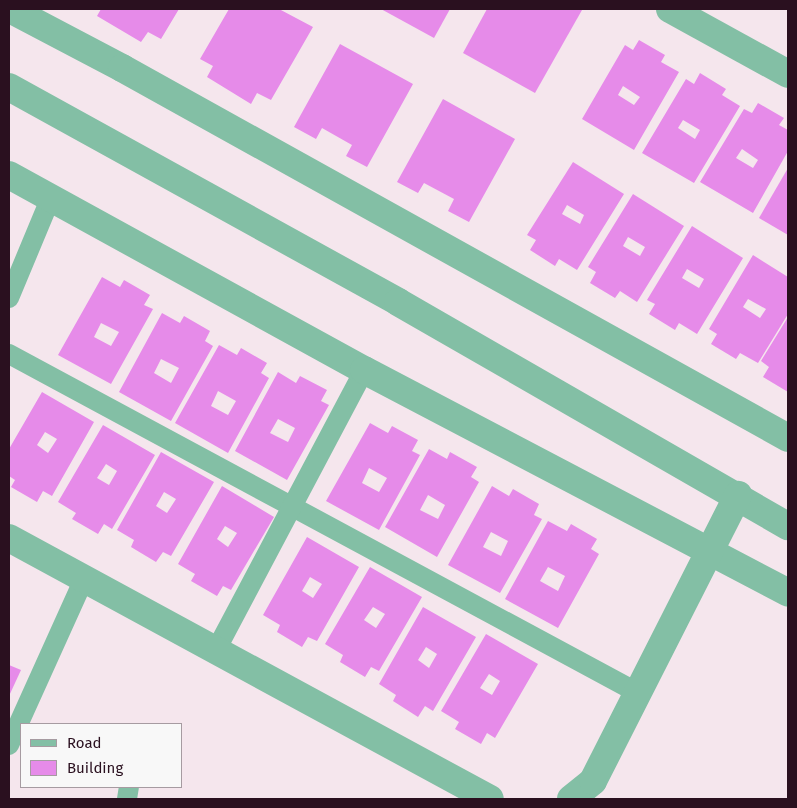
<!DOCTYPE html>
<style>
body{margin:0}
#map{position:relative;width:797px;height:808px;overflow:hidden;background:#f5e6ed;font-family:"Fira Sans",sans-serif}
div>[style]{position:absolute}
.building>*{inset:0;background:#e68be9}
.service>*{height:20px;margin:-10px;padding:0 10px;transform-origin:10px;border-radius:10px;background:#83bfa5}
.minor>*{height:28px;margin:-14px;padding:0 14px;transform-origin:14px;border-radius:14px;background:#83bfa5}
span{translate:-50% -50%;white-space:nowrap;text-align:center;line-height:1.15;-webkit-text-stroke:5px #f8f8f8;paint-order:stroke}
.frame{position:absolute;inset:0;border:10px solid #2a101f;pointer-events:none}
.legend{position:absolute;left:20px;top:723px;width:162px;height:65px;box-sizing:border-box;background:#f8f8f8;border:1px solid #a69ba1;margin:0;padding:6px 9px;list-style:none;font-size:15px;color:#2a101f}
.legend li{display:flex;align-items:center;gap:10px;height:25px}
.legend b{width:25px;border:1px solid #a69ba1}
</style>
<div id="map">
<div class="building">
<i style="clip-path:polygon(101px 9px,179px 9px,161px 39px,148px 32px,141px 42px,97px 16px)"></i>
<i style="clip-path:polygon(229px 9px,279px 9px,313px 27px,271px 100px,257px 93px,251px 104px,207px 77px,213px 66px,200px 59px)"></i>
<i style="clip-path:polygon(381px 9px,450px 9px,434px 38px)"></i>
<i style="clip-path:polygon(487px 9px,582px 10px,535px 93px,463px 53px)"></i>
<i style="clip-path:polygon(evenodd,639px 40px,665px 55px,661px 62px,679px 72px,634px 150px,582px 119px,625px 45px,633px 50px,639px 40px,623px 86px,640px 97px,634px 105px,618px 95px,623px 86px)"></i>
<i style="clip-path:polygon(340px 44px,413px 84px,367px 167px,346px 156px,352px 145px,322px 128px,316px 139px,294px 127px)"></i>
<i style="clip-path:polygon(evenodd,700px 73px,726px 89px,722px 95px,740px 106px,694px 183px,642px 153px,686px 79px,694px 84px,700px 73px,683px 120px,700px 130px,695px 139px,678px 128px,683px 120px)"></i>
<i style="clip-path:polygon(443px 99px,515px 139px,469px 222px,448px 211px,454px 199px,424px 183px,418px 193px,397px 182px)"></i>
<i style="clip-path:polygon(evenodd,758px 103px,784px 118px,779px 125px,788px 130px,788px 151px,753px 213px,700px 182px,744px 109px,752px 113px,758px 103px,742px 149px,758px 160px,753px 168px,736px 158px,742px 149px)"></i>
<i style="clip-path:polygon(evenodd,573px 162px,624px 194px,577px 270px,559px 259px,555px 266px,530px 250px,536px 240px,527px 235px,573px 162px,567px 205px,584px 215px,580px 224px,562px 214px,567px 205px)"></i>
<i style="clip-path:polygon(788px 168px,788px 235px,759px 218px)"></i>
<i style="clip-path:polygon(evenodd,633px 194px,684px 226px,637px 302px,620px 291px,615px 298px,590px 283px,596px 272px,588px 267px,633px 194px,628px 237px,645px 247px,640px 256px,623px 246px,628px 237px)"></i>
<i style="clip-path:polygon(evenodd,692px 226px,743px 258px,697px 334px,679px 323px,675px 330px,649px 314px,655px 304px,647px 300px,692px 226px,687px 269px,704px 279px,699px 288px,682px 278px,687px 269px)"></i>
<i style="clip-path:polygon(evenodd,753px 255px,788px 277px,788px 314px,758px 363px,740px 353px,736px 359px,711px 344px,717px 334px,709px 329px,753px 255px,748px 299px,766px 309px,760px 318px,743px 307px,748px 299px)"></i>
<i style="clip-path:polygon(evenodd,102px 277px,120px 287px,124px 280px,150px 295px,144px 305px,153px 309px,111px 384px,58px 355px,102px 277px,101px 323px,119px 332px,111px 346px,94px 337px,101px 323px)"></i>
<i style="clip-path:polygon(evenodd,162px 313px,180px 323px,184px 316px,210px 331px,205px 341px,213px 346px,171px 421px,119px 392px,162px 313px,161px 359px,179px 368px,171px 383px,154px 373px,161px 359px)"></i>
<i style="clip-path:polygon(788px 317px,788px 392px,763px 377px,769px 367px,761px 361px)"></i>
<i style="clip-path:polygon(evenodd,219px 345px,237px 355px,241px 348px,267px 363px,261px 373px,269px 378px,228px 453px,175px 423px,219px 345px,218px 391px,236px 401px,228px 415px,211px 406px,218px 391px)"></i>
<i style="clip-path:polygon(evenodd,278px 372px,296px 383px,300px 376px,327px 390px,321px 401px,329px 405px,287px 480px,235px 451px,278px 372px,278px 419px,295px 428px,288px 442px,270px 433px,278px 419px)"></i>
<i style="clip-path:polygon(evenodd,42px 392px,94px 422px,52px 496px,43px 491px,37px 502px,11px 487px,15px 480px,9px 476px,9px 449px,42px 392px,45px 432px,57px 439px,48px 453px,37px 445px,45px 432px)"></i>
<i style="clip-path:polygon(evenodd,370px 423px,388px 433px,392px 426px,418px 440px,412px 451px,420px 455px,379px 530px,326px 501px,370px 423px,369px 468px,387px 478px,379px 492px,362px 483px,369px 468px)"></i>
<i style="clip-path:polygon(evenodd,103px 425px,155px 455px,112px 529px,104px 524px,98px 534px,72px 519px,76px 513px,58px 502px,103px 425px,106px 464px,117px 471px,109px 485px,97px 478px,106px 464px)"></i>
<i style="clip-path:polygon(evenodd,429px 449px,447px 459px,450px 452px,477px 467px,471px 477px,479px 482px,437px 557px,385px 527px,429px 449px,428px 495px,445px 505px,438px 519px,420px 510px,428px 495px)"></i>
<i style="clip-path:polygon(evenodd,161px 452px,214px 482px,171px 556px,163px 552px,156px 562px,131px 547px,134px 540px,117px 530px,161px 452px,164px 492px,176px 499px,167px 513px,156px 506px,164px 492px)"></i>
<i style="clip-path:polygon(evenodd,222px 486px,274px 517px,231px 590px,223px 586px,217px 596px,191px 581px,195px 574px,178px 564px,222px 486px,225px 526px,237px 533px,228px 547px,217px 539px,225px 526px)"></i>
<i style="clip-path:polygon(evenodd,492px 486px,509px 496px,513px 489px,539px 504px,534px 515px,542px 519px,500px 593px,448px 565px,492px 486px,491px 532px,508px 541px,501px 556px,483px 547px,491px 532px)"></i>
<i style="clip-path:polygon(evenodd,548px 521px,567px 531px,571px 524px,597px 539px,591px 549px,599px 554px,558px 628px,505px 599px,548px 521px,548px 567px,565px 576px,558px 591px,540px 581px,548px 567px)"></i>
<i style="clip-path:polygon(evenodd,307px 537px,359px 567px,317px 641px,308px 637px,302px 647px,277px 632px,280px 625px,263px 615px,307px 537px,310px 577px,322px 584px,313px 598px,302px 591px,310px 577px)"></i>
<i style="clip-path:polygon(evenodd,370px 567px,422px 597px,379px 671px,371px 667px,365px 677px,340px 662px,343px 655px,325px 644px,370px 567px,373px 607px,385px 614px,376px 628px,364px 620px,373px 607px)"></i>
<i style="clip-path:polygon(evenodd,423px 607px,476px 637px,433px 711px,425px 706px,418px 717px,393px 701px,396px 695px,379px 684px,423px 607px,426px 647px,437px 654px,429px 668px,418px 660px,426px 647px)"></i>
<i style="clip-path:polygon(evenodd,486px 634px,538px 664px,495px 738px,487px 733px,481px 744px,455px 729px,459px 722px,441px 711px,486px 634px,489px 674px,500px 681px,492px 695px,480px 688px,489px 674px)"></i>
<i style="clip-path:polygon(9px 665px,21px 670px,9px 696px)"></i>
</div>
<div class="service">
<i style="left:9px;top:298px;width:109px;rotate:-67.4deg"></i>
<i style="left:9px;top:354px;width:717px;rotate:28.32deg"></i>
<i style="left:215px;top:652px;width:319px;rotate:-62.1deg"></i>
<i style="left:9px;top:745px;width:182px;rotate:-65.7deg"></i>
<i style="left:127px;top:799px;width:12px;rotate:-81deg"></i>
</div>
<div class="minor">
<i style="left:10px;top:9px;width:127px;rotate:27.8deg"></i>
<i style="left:122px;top:68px;width:762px;rotate:29.05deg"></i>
<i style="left:670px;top:9px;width:135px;rotate:28.8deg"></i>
<i style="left:9px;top:87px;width:444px;rotate:28.9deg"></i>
<i style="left:398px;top:302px;width:450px;rotate:29.9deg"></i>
<i style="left:9px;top:175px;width:405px;rotate:28.8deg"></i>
<i style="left:364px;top:370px;width:479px;rotate:27.7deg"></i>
<i style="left:9px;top:538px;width:547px;rotate:28.49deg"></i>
<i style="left:571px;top:799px;width:28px;rotate:-39deg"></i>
<i style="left:593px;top:781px;width:321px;rotate:-63.1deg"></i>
</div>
<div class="frame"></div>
<ul class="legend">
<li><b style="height:6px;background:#83bfa5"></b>Road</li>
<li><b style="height:14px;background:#e68be9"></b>Building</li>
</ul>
</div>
